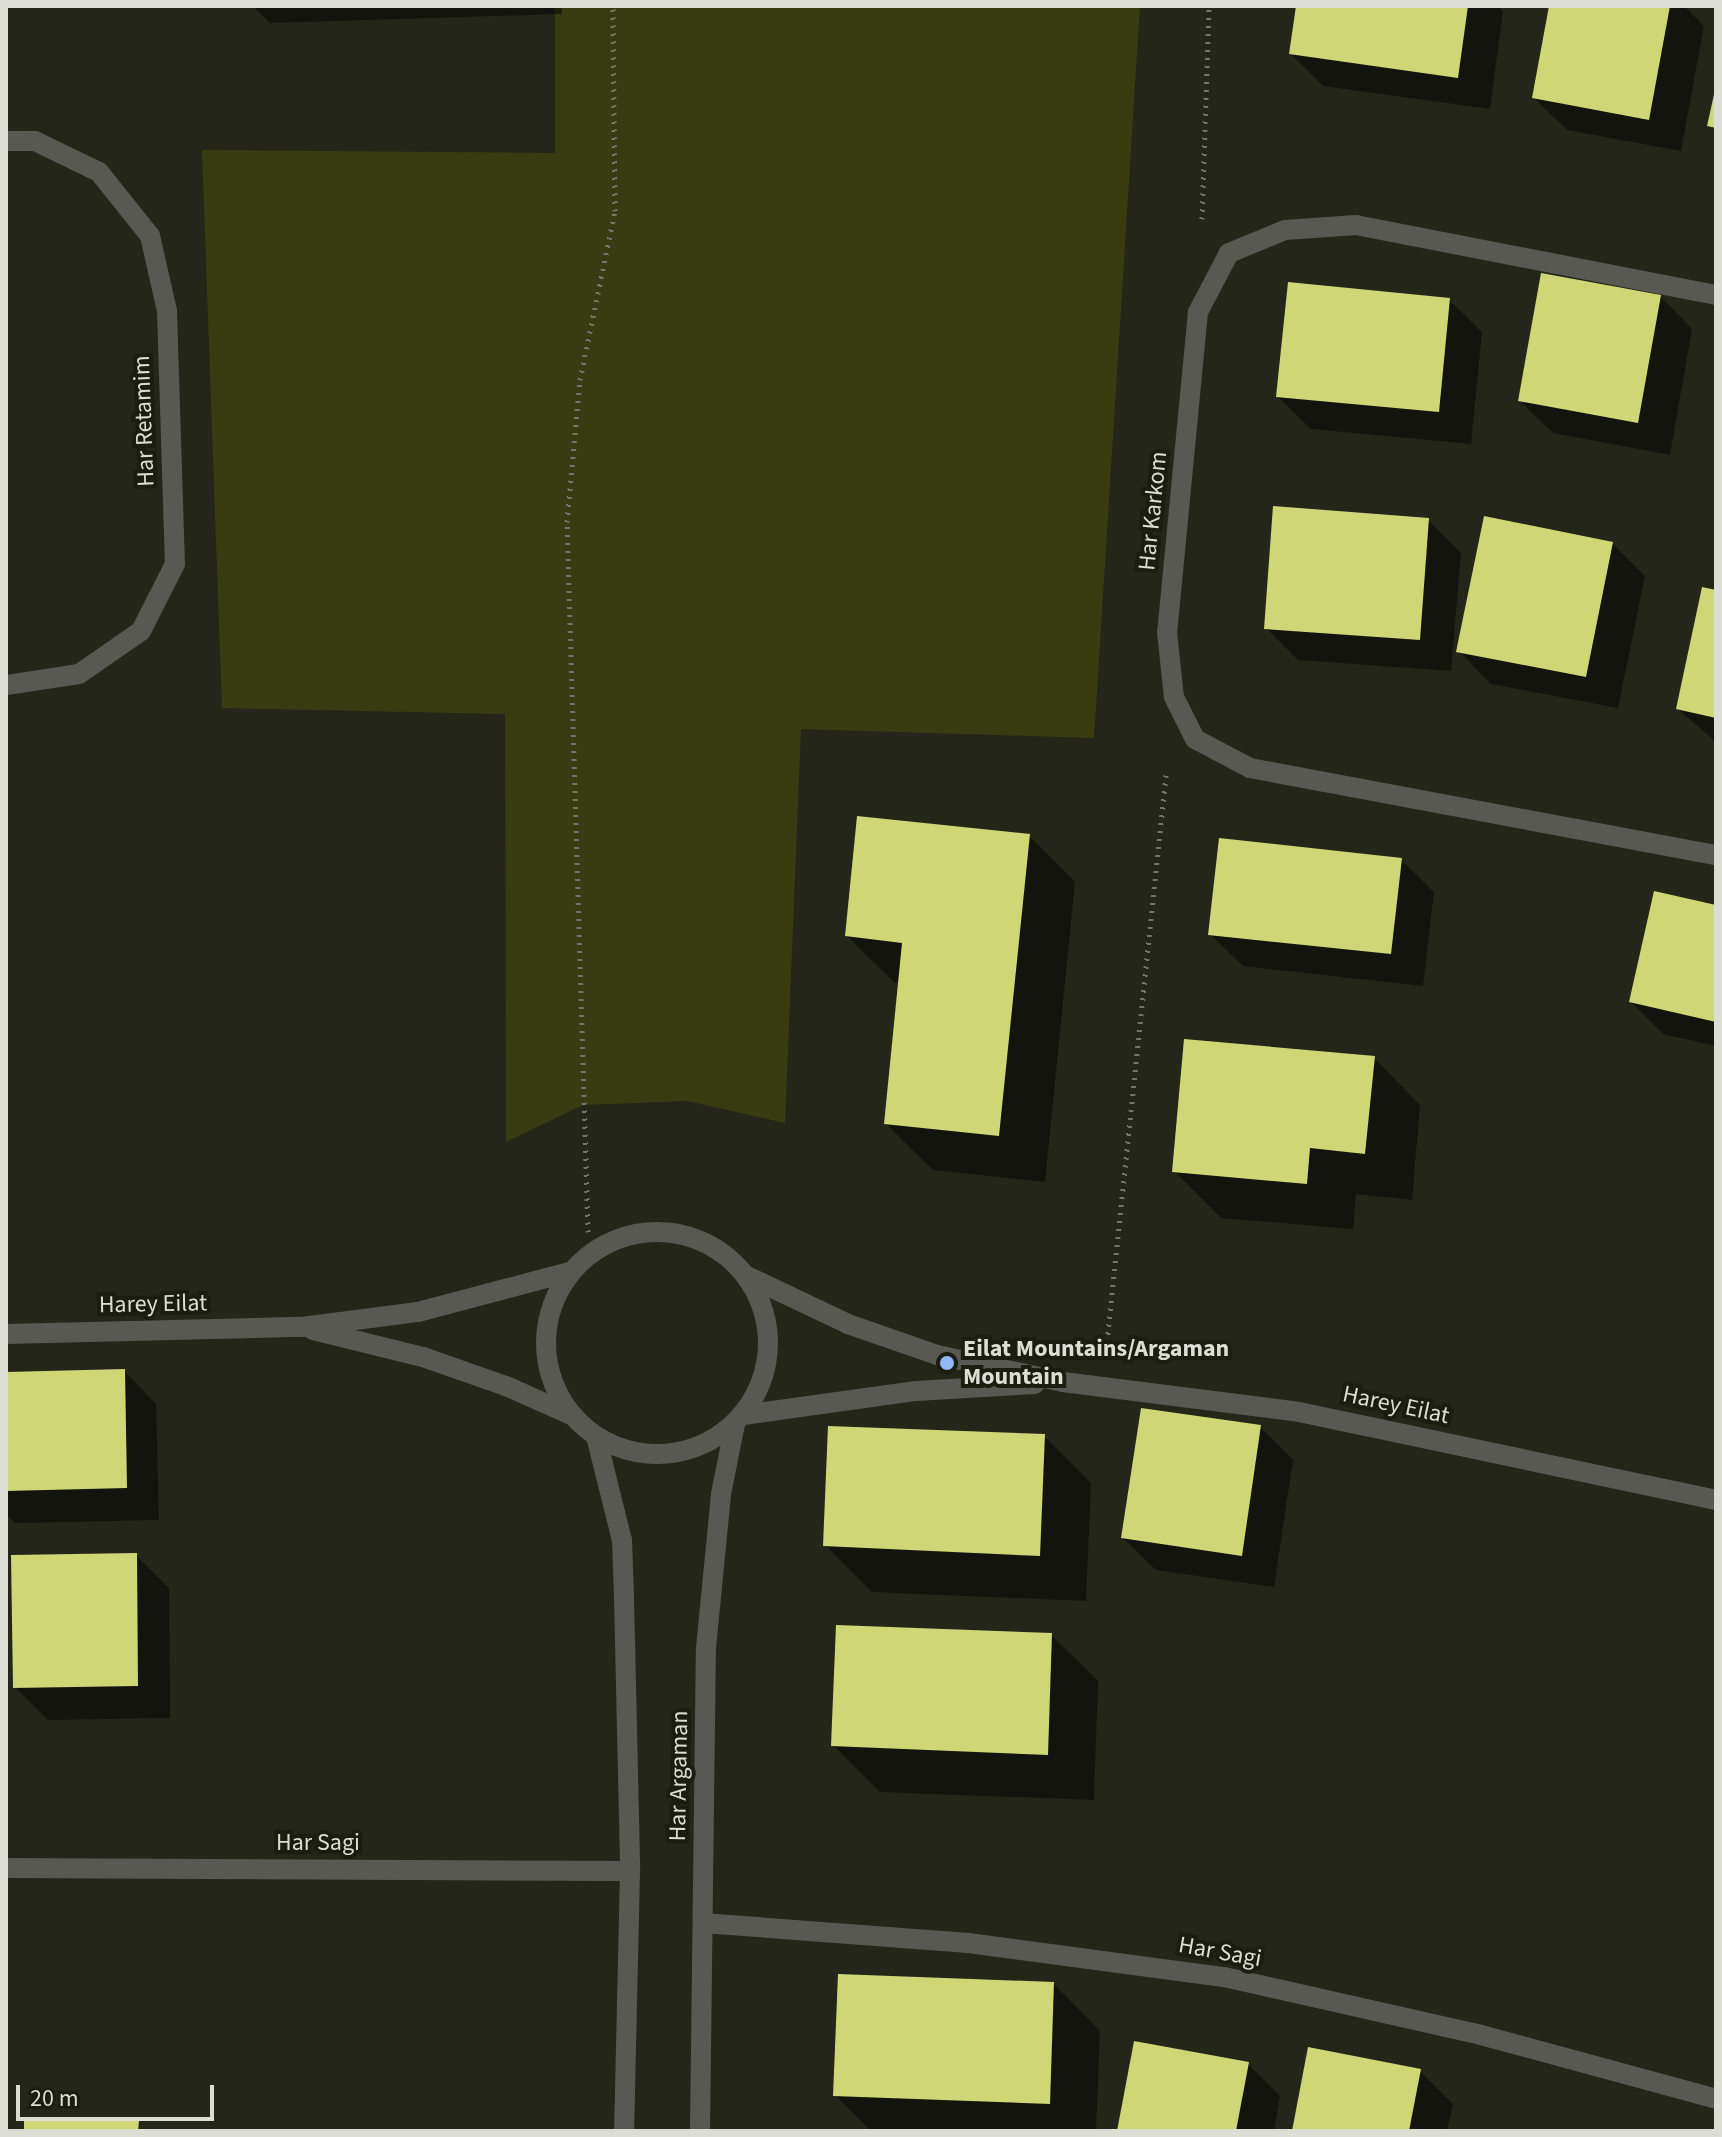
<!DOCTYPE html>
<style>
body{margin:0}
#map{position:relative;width:1722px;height:2137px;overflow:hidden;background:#25261a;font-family:"Source Sans 3",sans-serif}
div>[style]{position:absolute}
.green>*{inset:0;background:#393c11}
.shadow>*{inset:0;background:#0007}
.building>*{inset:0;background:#ced676}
.path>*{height:5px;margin-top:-2.5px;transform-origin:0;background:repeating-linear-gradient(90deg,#74756b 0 2px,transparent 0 8px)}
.minor>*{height:20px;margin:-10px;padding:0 10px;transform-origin:10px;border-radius:10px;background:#585953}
.minor>.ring{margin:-10px;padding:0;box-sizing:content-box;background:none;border:20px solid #585953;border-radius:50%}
.dots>*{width:22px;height:22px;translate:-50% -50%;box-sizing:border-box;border:4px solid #1c1d11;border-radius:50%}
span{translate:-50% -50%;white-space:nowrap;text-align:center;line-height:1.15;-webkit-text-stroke:8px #1c1d11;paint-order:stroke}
.street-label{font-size:24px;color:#dcddd5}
.poi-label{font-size:24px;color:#dcddd5;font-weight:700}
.left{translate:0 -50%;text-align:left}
.frame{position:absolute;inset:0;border:8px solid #dcddd5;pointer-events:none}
.scale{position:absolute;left:16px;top:2085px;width:198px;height:36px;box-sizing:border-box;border:4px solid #dcddd5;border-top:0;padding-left:10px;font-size:24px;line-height:28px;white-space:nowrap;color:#dcddd5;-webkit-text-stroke:6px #1c1d11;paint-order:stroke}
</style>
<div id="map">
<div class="green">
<i style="clip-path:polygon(555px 6px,1140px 6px,1094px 738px,801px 729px,785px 1123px,688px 1101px,583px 1105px,506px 1142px,505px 714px,222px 708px,202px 150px,555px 153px)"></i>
</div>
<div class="shadow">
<i style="clip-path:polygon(253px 6px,561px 6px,562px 14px,270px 23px)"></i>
<i style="clip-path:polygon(1298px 6px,1498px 6px,1503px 12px,1490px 109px,1323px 86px,1291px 54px)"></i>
<i style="clip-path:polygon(1551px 6px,1684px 6px,1704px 26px,1681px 151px,1567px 130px,1534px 98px)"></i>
<i style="clip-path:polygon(1660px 296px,1692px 329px,1670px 455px,1553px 433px,1520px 401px)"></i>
<i style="clip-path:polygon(1449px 300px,1482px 332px,1471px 444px,1311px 429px,1278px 397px)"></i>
<i style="clip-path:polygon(1428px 520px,1461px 553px,1451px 671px,1298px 660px,1266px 628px)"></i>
<i style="clip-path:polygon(1612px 543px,1645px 576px,1618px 708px,1491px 684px,1459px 651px)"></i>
<i style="clip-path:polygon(1716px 592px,1713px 715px,1716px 742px,1678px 709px)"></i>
<i style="clip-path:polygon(1029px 836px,1075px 882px,1045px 1182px,933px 1170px,886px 1124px,900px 983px,894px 982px,847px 936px)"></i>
<i style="clip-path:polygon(1401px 860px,1434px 892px,1423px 986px,1243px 966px,1210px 934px)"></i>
<i style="clip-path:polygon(1716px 907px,1716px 1046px,1663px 1034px,1631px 1002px)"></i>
<i style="clip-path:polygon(1374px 1058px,1420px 1105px,1412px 1200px,1356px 1194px,1353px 1229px,1221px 1218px,1174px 1171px)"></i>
<i style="clip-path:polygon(124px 1371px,156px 1404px,159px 1520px,15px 1523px,6px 1514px,6px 1374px)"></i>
<i style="clip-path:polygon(1260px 1427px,1293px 1460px,1274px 1587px,1156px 1570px,1123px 1538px)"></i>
<i style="clip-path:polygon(1044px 1436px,1091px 1483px,1086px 1601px,872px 1592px,825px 1545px)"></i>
<i style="clip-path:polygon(136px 1555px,169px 1588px,170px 1718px,48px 1720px,15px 1687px)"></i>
<i style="clip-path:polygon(1051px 1635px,1098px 1681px,1094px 1800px,880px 1792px,833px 1745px)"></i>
<i style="clip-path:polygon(1054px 1984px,1100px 2031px,1096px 2131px,871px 2131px,835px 2095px)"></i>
<i style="clip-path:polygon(1248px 2064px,1280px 2096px,1274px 2131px,1119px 2131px)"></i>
<i style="clip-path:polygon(1420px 2071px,1453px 2104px,1447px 2131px,1294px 2131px)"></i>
</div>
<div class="building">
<i style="clip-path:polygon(1296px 6px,1468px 6px,1458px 78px,1289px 54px)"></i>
<i style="clip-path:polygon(1549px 6px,1670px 6px,1649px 120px,1532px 98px)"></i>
<i style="clip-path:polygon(1715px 90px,1716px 90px,1716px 128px,1707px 126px)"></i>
<i style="clip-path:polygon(1541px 273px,1661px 295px,1638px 423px,1518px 401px)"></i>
<i style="clip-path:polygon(1288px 282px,1450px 298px,1439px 412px,1276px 397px)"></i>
<i style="clip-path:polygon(1273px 506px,1429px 518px,1420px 640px,1264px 629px)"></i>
<i style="clip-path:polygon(1484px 516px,1613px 542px,1586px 677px,1456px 652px)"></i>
<i style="clip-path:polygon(1702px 587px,1716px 590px,1716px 718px,1676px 709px)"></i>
<i style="clip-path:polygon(857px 816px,1030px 834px,999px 1136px,884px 1124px,902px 943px,845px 936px)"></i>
<i style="clip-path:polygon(1219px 838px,1402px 858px,1391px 954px,1208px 935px)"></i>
<i style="clip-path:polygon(1654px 891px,1716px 905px,1716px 1022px,1629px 1002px)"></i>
<i style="clip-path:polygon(1184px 1039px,1375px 1056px,1365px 1154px,1310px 1148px,1307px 1184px,1172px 1172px)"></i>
<i style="clip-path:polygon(125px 1369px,127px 1488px,6px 1491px,6px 1372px)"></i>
<i style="clip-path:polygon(1141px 1408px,1261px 1425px,1242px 1556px,1121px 1538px)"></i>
<i style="clip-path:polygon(828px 1426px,1045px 1434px,1040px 1556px,823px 1546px)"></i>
<i style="clip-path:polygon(137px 1553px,138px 1686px,13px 1688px,11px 1555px)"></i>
<i style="clip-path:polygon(836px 1625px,1052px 1633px,1048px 1755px,831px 1746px)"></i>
<i style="clip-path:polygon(838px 1974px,1054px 1982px,1050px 2104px,833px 2096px)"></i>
<i style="clip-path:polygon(1134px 2041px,1249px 2062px,1236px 2131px,1117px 2131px)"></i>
<i style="clip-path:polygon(1308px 2047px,1421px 2069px,1409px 2131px,1292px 2131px)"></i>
<i style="clip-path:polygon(24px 2119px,139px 2121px,138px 2131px,24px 2131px)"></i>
</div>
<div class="path">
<i style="left:1202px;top:219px;width:213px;rotate:-88.1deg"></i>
<i style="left:588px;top:1232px;width:710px;rotate:-91.69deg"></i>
<i style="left:567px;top:522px;width:143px;rotate:-84.8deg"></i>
<i style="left:580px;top:380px;width:173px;rotate:-78.3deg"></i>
<i style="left:615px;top:211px;width:205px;rotate:-90.6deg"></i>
<i style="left:1107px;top:1342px;width:570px;rotate:-84.06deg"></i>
</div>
<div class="minor">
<i style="left:6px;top:141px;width:29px"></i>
<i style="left:35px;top:141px;width:71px;rotate:25.8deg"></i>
<i style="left:99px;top:172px;width:82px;rotate:51.4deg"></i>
<i style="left:150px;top:236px;width:77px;rotate:77.2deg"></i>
<i style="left:167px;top:311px;width:253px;rotate:88.2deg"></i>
<i style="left:175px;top:564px;width:75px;rotate:116.9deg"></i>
<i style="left:141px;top:631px;width:75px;rotate:145.3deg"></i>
<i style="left:79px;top:674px;width:74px;rotate:171.4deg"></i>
<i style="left:1716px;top:295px;width:367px;rotate:-169deg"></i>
<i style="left:1356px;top:225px;width:71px;rotate:176deg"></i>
<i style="left:1285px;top:230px;width:61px;rotate:157.7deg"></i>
<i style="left:1229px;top:253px;width:67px;rotate:117.7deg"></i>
<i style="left:1198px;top:312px;width:321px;rotate:95.5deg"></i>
<i style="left:1167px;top:632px;width:65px;rotate:83.9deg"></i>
<i style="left:1174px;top:697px;width:47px;rotate:63.4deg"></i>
<i style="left:1195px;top:739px;width:62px;rotate:27.8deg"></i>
<i style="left:1250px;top:768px;width:474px;rotate:10.6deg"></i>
<i class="ring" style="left:546px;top:1232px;width:202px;height:202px"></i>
<i style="left:747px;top:1276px;width:112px;rotate:25.4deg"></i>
<i style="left:848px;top:1324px;width:94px;rotate:19.2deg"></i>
<i style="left:937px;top:1355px;width:129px;rotate:12.1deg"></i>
<i style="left:1063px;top:1382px;width:238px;rotate:7.2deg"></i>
<i style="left:1299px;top:1412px;width:426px;rotate:11.9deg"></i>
<i style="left:313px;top:1330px;width:113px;rotate:13.8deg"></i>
<i style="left:423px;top:1357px;width:88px;rotate:19.3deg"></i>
<i style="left:506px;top:1386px;width:71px;rotate:24deg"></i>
<i style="left:6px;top:1334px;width:296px;rotate:-1.4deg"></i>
<i style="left:302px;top:1327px;width:117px;rotate:-7.4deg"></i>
<i style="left:418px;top:1312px;width:156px;rotate:-14.8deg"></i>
<i style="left:743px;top:1415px;width:175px;rotate:-7.9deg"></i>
<i style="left:916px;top:1391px;width:119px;rotate:-3.4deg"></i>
<i style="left:596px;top:1436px;width:107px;rotate:76deg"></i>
<i style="left:622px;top:1540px;width:57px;rotate:88deg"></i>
<i style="left:624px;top:1597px;width:274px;rotate:88.7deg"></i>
<i style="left:630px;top:1871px;width:260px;rotate:91.3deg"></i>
<i style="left:6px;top:1868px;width:624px;rotate:0.28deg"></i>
<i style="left:703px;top:1923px;width:266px;rotate:4.3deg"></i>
<i style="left:968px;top:1943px;width:258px;rotate:7.6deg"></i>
<i style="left:1224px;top:1977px;width:263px;rotate:12.7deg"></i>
<i style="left:1481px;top:2035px;width:244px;rotate:15.2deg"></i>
<i style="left:700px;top:2131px;width:483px;rotate:-89.3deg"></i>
<i style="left:706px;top:1648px;width:155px;rotate:-84.4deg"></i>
<i style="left:721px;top:1494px;width:71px;rotate:-78.7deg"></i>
</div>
<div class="dots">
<i style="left:947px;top:1363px;background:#93b7fd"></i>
</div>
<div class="street-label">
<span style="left:144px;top:421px;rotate:-92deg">Har Retamim</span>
<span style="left:1153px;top:511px;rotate:-84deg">Har Karkom</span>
<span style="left:153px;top:1304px;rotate:-1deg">Harey Eilat</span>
<span style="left:1396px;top:1405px;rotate:12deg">Harey Eilat</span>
<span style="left:679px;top:1776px;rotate:-89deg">Har Argaman</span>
<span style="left:318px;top:1843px">Har Sagi</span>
<span style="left:1220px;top:1952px;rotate:10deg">Har Sagi</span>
</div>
<div class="poi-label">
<span class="left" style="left:963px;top:1363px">Eilat Mountains/Argaman<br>Mountain</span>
</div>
<div class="frame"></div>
<div class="scale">20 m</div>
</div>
